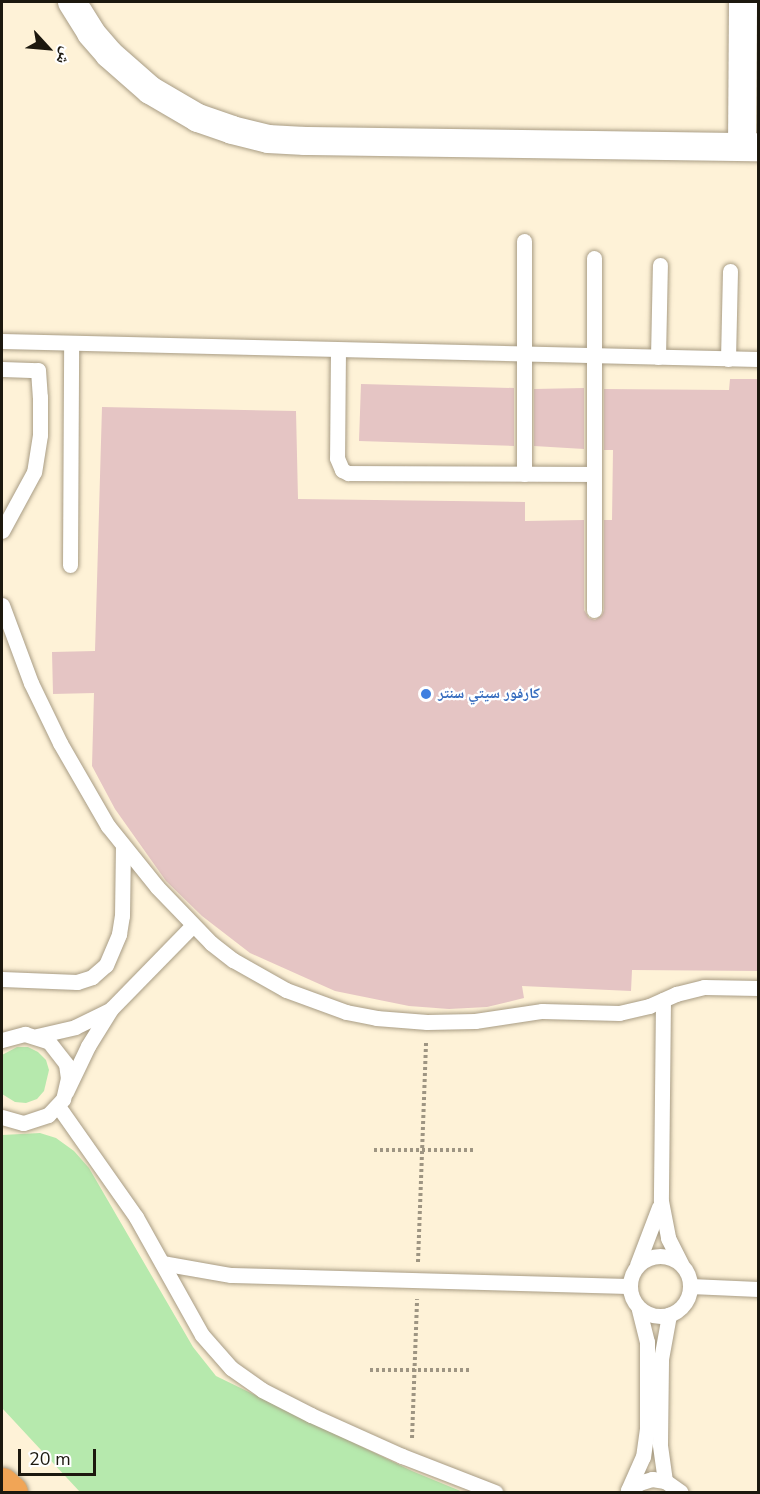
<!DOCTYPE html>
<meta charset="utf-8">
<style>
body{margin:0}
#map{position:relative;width:760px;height:1494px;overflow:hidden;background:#fef2d7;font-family:"Nunito Sans","Noto Naskh Arabic",sans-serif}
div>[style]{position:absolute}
.green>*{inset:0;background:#b6e9ad}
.building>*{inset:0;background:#e5c5c4}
.path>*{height:4px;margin-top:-2px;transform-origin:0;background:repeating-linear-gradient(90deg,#9e9582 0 3px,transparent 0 6px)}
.roads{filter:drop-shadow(0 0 2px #a89c84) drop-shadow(0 0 2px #a89c84)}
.service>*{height:15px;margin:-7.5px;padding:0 7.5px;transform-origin:7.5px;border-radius:7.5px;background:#fff}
.service>.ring{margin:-7.5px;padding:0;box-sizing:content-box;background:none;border:15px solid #fff;border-radius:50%}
.minor>*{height:28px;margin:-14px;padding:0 14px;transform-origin:14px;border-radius:14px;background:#fff}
.motorway>*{height:33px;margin:-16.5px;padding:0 16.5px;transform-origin:16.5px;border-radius:16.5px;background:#f1a556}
.dots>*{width:16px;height:16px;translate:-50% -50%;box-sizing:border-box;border:3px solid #fff;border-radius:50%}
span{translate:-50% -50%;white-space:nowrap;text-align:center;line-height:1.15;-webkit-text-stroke:4.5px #fff;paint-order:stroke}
.shop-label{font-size:15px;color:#366cbe;font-weight:700}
.left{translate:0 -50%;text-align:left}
.frame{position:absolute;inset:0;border:3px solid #1c180e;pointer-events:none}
.north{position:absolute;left:18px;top:18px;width:60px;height:60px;-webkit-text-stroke:4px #fff;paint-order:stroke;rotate:116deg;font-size:16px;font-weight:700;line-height:24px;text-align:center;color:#1c180e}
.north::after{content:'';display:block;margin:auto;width:21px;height:27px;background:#1c180e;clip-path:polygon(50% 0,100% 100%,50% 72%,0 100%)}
.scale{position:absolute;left:18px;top:1449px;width:78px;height:27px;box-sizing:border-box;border:3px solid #1c180e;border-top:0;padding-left:8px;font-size:18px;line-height:21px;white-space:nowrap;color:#1c180e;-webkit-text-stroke:4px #fff;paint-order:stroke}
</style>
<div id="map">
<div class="green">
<i style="clip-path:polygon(17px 1047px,28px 1047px,38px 1052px,46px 1060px,49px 1070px,44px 1091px,37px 1099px,26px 1103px,15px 1102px,2px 1094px,2px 1055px)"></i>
<i style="clip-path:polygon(40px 1133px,56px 1138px,74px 1151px,89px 1168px,193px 1347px,216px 1376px,412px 1471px,463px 1492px,80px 1492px,2px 1408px,2px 1135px)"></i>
</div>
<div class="building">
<i style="clip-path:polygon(730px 379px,759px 379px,759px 971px,632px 970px,631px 991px,522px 986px,524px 998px,487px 1007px,449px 1009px,409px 1006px,335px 991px,250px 953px,202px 916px,166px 881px,115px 809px,92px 766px,94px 693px,53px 694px,52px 652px,95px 651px,102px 407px,296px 411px,298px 499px,525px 502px,525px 521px,584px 520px,584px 610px,589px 618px,595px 620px,602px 615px,604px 610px,604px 520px,612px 520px,613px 450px,604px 450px,604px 389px,729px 390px)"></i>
<i style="clip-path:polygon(361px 384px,514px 388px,514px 446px,359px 441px)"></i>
<i style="clip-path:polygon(584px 388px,584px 449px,534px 446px,534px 389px)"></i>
</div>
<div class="path">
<i style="left:374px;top:1150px;width:102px"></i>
<i style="left:418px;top:1262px;width:221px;rotate:-87.9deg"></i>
<i style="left:370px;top:1370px;width:100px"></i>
<i style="left:412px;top:1438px;width:139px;rotate:-87.9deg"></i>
</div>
<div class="roads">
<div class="service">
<i style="left:524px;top:241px;width:233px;rotate:90deg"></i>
<i style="left:2px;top:341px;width:756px;rotate:1.36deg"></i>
<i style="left:338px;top:350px;width:108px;rotate:90.5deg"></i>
<i style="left:337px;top:458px;width:13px;rotate:67deg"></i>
<i style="left:342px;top:470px;width:7px;rotate:27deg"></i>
<i style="left:348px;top:473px;width:246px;rotate:0.2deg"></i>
<i style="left:658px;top:357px;width:92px;rotate:-88.8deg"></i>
<i style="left:728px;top:359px;width:88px;rotate:-88.7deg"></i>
<i style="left:2px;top:369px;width:36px;rotate:2deg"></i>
<i style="left:38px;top:370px;width:27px;rotate:86deg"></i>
<i style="left:40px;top:397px;width:38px;rotate:90deg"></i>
<i style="left:40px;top:435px;width:37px;rotate:99deg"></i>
<i style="left:34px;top:472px;width:67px;rotate:118.5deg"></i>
<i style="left:70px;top:565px;width:221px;rotate:-89.7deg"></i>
<i style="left:2px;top:605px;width:83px;rotate:69.6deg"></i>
<i style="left:31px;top:683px;width:67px;rotate:64.2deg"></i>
<i style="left:60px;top:743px;width:96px;rotate:60deg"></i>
<i style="left:108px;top:826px;width:78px;rotate:51.2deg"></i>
<i style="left:157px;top:887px;width:78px;rotate:46deg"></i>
<i style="left:211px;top:943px;width:28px;rotate:38deg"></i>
<i style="left:233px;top:960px;width:61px;rotate:29.5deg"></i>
<i style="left:286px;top:990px;width:64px;rotate:20.1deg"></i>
<i style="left:346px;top:1012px;width:31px;rotate:11deg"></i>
<i style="left:376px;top:1018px;width:51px;rotate:4.5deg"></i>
<i style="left:427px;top:1022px;width:48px;rotate:-1.2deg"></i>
<i style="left:475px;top:1021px;width:68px;rotate:-8.5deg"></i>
<i style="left:542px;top:1011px;width:77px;rotate:1.5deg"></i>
<i style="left:619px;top:1013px;width:31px;rotate:-13deg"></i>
<i style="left:649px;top:1006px;width:30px;rotate:-24deg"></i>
<i style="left:676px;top:994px;width:29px;rotate:-14deg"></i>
<i style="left:704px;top:987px;width:54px;rotate:1.1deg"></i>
<i style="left:594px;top:610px;width:352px;rotate:-90deg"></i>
<i style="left:2px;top:979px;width:75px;rotate:2.3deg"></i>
<i style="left:77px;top:982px;width:16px;rotate:-18deg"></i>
<i style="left:92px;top:977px;width:18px;rotate:-41deg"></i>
<i style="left:106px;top:965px;width:34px;rotate:-67deg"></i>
<i style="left:119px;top:934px;width:18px;rotate:-81deg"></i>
<i style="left:122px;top:916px;width:69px;rotate:-89.2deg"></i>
<i style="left:663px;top:1000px;width:201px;rotate:90.6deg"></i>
<i style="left:661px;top:1201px;width:38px;rotate:79deg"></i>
<i style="left:668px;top:1238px;width:29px;rotate:63deg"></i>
<i style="left:37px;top:1036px;width:39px;rotate:-13deg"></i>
<i style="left:75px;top:1027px;width:37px;rotate:-26deg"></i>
<i style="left:2px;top:1040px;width:24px;rotate:-15deg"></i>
<i style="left:25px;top:1034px;width:25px;rotate:18deg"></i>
<i style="left:49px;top:1042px;width:28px;rotate:52deg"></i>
<i style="left:66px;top:1064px;width:14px;rotate:82deg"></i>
<i style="left:68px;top:1078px;width:22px;rotate:103deg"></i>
<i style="left:63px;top:1099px;width:22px;rotate:133deg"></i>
<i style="left:48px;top:1115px;width:26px;rotate:162deg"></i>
<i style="left:23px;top:1123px;width:22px;rotate:-164deg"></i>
<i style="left:66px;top:1092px;width:51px;rotate:-64.4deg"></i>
<i style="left:88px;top:1046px;width:44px;rotate:-58.1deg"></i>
<i style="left:111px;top:1009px;width:117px;rotate:-45.7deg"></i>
<i style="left:58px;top:1106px;width:136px;rotate:54.9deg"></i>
<i style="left:136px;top:1217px;width:135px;rotate:60.8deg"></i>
<i style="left:202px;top:1335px;width:44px;rotate:48.7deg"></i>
<i style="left:231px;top:1368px;width:38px;rotate:35deg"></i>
<i style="left:262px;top:1390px;width:55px;rotate:27deg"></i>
<i style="left:311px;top:1415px;width:100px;rotate:24.3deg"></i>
<i style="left:402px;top:1456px;width:100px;rotate:21.2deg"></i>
<i class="ring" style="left:630px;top:1256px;width:45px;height:45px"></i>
<i style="left:162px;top:1263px;width:70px;rotate:9.9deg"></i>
<i style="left:231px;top:1275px;width:398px;rotate:1.6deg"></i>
<i style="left:637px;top:1265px;width:62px;rotate:-69.2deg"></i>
<i style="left:690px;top:1286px;width:68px;rotate:2.5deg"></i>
<i style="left:665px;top:1481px;width:37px;rotate:-98deg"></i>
<i style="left:660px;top:1444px;width:85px;rotate:-89.3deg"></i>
<i style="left:661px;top:1359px;width:45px;rotate:-79.7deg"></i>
<i style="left:628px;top:1490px;width:36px;rotate:-66deg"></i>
<i style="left:643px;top:1457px;width:28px;rotate:-82deg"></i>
<i style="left:647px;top:1429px;width:87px;rotate:-90deg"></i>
<i style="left:647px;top:1342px;width:34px;rotate:-104deg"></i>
<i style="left:628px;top:1490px;width:13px;rotate:-32deg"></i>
<i style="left:639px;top:1483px;width:14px;rotate:-17deg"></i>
<i style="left:652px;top:1479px;width:13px;rotate:9deg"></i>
<i style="left:665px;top:1481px;width:19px;rotate:35deg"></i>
</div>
<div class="minor">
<i style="left:72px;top:2px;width:36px;rotate:58deg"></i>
<i style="left:91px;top:33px;width:28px;rotate:49deg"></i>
<i style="left:109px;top:54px;width:55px;rotate:41.3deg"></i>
<i style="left:150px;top:90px;width:56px;rotate:30.3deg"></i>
<i style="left:198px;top:118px;width:36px;rotate:19deg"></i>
<i style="left:232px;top:130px;width:37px;rotate:14deg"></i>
<i style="left:268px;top:139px;width:37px;rotate:3deg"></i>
<i style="left:305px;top:141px;width:453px;rotate:0.8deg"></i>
<i style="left:742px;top:147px;width:145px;rotate:-89.6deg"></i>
</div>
<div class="motorway">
<i style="left:2px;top:1484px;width:12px;rotate:42deg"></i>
</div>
</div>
<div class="dots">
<i style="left:426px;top:694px;background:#3f7fe0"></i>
</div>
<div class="shop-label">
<span class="left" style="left:438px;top:694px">كارفور سيتي سنتر</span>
</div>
<div class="frame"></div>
<div class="north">ش</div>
<div class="scale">20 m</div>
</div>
